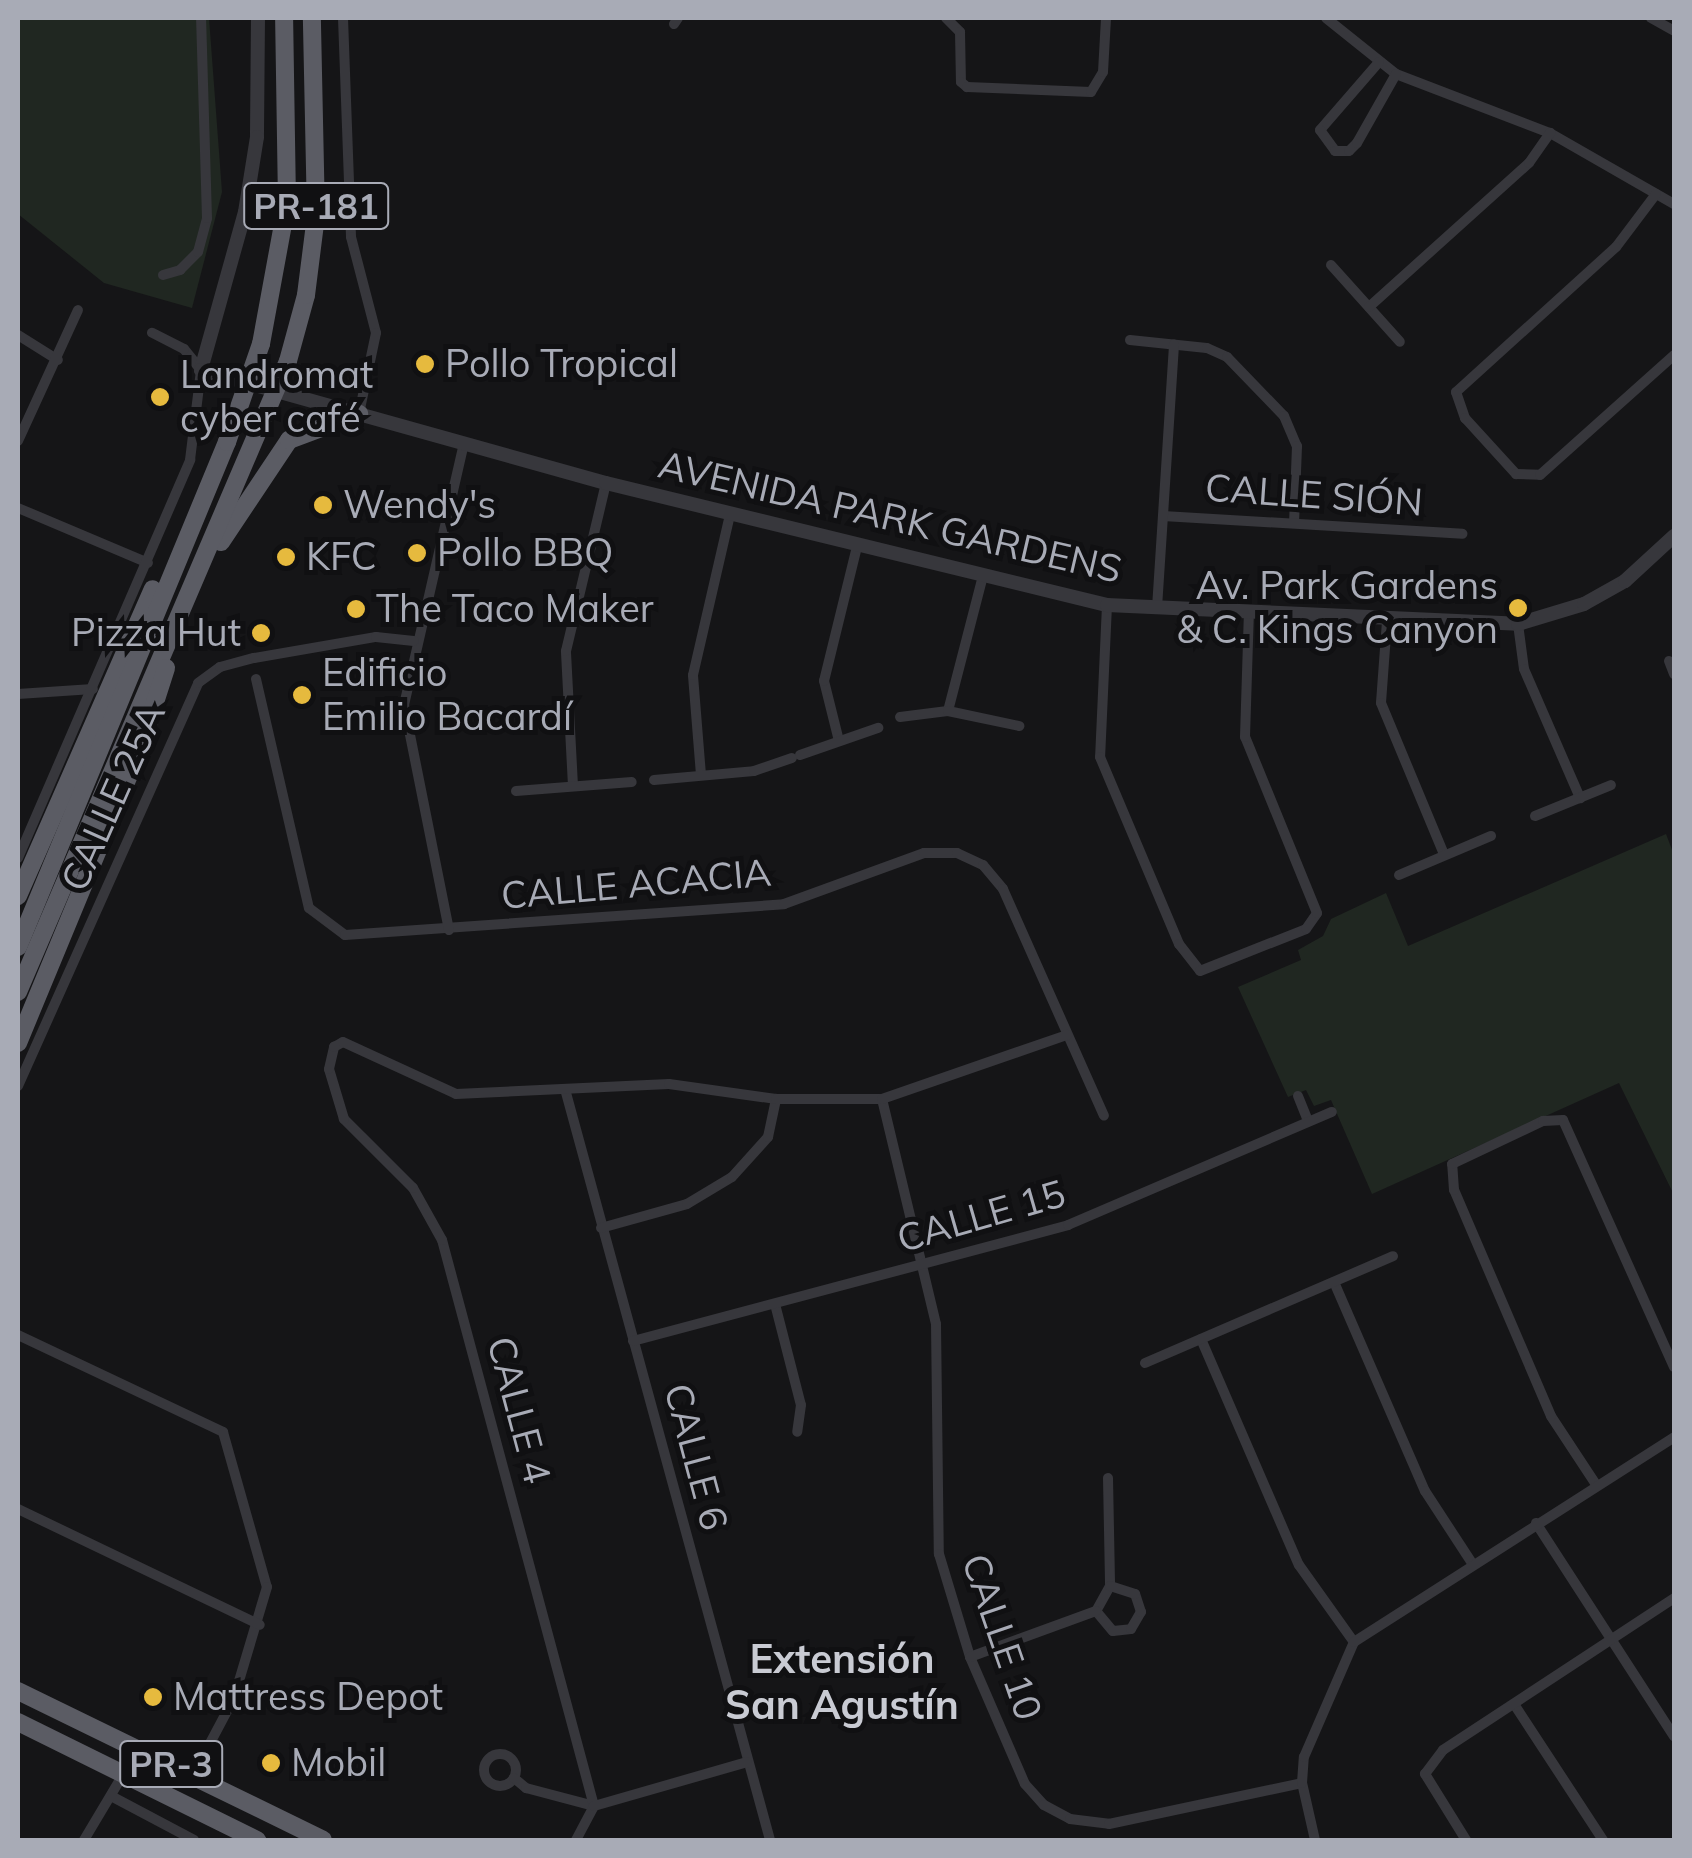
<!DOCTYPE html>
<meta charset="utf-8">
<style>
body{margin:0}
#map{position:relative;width:1692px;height:1858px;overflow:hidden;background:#151517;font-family:Mulish,sans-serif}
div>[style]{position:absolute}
.green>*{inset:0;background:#202721}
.minor>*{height:10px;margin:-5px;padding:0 5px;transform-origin:5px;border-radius:5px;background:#37373c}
.minor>.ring{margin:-5px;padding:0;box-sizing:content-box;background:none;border:10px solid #37373c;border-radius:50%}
.tertiary>*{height:14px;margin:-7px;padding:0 7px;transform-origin:7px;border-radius:7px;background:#37373c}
.trunk>*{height:18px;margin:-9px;padding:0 9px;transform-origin:9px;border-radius:9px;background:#5b5c64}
.dots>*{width:28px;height:28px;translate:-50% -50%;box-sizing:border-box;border:5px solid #101012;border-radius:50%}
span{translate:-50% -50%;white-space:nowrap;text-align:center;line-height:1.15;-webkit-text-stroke:10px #101012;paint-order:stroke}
.shield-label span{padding:2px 8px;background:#101012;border:2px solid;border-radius:8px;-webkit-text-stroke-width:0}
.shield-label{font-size:35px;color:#a8abb6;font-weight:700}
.poi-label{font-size:38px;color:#a8abb6}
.left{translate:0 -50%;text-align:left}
.right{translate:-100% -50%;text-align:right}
.street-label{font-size:38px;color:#a8abb6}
.neighbourhood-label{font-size:40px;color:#c9cbd3;font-weight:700}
.frame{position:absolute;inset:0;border:20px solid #a8abb6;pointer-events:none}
</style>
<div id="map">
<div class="green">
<i style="clip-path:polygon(18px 18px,209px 18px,222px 192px,192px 308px,104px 283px,18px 214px)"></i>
<i style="clip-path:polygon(1666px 834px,1674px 855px,1674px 1195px,1619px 1083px,1372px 1194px,1331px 1100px,1314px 1106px,1306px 1090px,1288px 1097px,1238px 987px,1301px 960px,1298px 950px,1323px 936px,1331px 919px,1386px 893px,1408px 946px)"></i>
</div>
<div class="minor">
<i style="left:343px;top:18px;width:219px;rotate:87.9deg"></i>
<i style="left:351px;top:237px;width:99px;rotate:75.4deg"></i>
<i style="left:376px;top:333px;width:83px;rotate:101.9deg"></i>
<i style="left:946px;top:18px;width:20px;rotate:45deg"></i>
<i style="left:960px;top:32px;width:50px;rotate:88.9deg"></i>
<i style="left:961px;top:82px;width:8px;rotate:40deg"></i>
<i style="left:967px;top:87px;width:124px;rotate:2.3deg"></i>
<i style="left:1091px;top:92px;width:23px;rotate:-59deg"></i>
<i style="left:1103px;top:72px;width:54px;rotate:-86.8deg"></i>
<i style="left:1326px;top:18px;width:90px;rotate:38.7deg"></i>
<i style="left:1396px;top:74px;width:165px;rotate:21deg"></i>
<i style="left:1550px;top:133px;width:143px;rotate:29.8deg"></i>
<i style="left:1651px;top:18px;width:26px;rotate:29deg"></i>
<i style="left:674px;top:24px;width:7px;rotate:-56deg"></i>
<i style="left:1379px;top:62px;width:90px;rotate:130.9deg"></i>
<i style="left:1320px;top:130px;width:26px;rotate:54deg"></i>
<i style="left:1335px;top:151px;width:14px"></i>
<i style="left:1349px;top:151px;width:11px;rotate:-45deg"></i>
<i style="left:1357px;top:143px;width:79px;rotate:-60.5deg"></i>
<i style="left:1656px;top:194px;width:66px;rotate:127deg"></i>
<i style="left:1616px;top:247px;width:216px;rotate:137.8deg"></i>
<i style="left:1456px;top:392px;width:28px;rotate:71deg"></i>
<i style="left:1465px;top:418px;width:76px;rotate:47.7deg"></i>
<i style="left:1516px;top:474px;width:24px;rotate:2deg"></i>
<i style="left:1540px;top:475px;width:180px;rotate:-41.8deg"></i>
<i style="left:1331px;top:265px;width:103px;rotate:48.1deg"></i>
<i style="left:163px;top:275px;width:18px;rotate:-16deg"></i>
<i style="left:180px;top:270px;width:25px;rotate:-45deg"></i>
<i style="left:198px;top:252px;width:35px;rotate:-75deg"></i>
<i style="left:207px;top:218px;width:200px;rotate:-91.7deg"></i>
<i style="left:1369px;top:307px;width:215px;rotate:-42deg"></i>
<i style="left:1529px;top:163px;width:37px;rotate:-55deg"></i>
<i style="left:18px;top:335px;width:47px;rotate:32deg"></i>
<i style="left:1130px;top:340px;width:77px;rotate:5.9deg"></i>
<i style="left:1207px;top:348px;width:22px;rotate:24deg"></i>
<i style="left:1227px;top:357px;width:82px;rotate:46deg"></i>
<i style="left:1284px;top:416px;width:33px;rotate:67deg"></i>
<i style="left:1297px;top:446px;width:77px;rotate:92.2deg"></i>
<i style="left:18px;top:441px;width:144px;rotate:-65.4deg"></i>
<i style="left:18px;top:508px;width:141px;rotate:22.9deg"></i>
<i style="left:1163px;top:516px;width:300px;rotate:3.4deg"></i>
<i style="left:1107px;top:605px;width:152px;rotate:92.6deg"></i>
<i style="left:1100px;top:757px;width:203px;rotate:67.1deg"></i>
<i style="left:1179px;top:944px;width:34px;rotate:52deg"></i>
<i style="left:1200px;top:971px;width:114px;rotate:-21.6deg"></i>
<i style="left:1306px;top:929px;width:19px;rotate:-55deg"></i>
<i style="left:1317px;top:913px;width:190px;rotate:-112.2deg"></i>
<i style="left:1245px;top:737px;width:124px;rotate:-88.2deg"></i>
<i style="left:1157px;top:608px;width:264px;rotate:-86.3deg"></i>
<i style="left:1387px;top:621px;width:82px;rotate:94.2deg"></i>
<i style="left:1381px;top:703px;width:164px;rotate:67.4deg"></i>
<i style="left:1518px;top:624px;width:45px;rotate:82.4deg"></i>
<i style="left:1524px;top:669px;width:141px;rotate:66.5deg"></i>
<i style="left:1669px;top:661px;width:14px;rotate:69deg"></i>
<i style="left:256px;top:679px;width:235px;rotate:77deg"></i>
<i style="left:309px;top:908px;width:45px;rotate:36.9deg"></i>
<i style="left:345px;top:935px;width:440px;rotate:-4deg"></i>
<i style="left:784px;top:904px;width:149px;rotate:-20deg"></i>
<i style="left:924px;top:853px;width:33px"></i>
<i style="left:957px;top:853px;width:29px;rotate:25deg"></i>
<i style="left:983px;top:865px;width:31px;rotate:50deg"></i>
<i style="left:1003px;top:889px;width:248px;rotate:66deg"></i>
<i style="left:18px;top:694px;width:75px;rotate:-3.8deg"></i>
<i style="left:948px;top:711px;width:139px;rotate:-75.5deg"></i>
<i style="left:900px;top:717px;width:48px;rotate:-7.1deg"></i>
<i style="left:948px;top:711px;width:73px;rotate:11.9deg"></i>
<i style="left:839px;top:741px;width:62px;rotate:-104deg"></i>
<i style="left:824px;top:681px;width:138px;rotate:-76.2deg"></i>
<i style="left:800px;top:755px;width:83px;rotate:-19.1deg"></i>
<i style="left:701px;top:775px;width:100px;rotate:-94.6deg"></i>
<i style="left:693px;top:675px;width:164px;rotate:-77deg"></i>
<i style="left:654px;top:780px;width:100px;rotate:-5.1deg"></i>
<i style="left:754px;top:771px;width:40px;rotate:-18.9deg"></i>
<i style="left:573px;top:786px;width:135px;rotate:-93deg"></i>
<i style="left:566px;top:651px;width:173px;rotate:-76.6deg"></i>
<i style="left:516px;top:791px;width:116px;rotate:-4.4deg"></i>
<i style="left:1535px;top:816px;width:82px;rotate:-22.2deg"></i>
<i style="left:18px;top:858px;width:434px;rotate:-66.6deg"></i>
<i style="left:190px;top:460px;width:91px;rotate:-83deg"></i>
<i style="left:201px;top:370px;width:27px;rotate:-129deg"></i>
<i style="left:184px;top:349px;width:36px;rotate:-153deg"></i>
<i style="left:1399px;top:875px;width:100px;rotate:-23deg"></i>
<i style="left:449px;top:930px;width:229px;rotate:-101.3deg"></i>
<i style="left:404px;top:705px;width:268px;rotate:-77.1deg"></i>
<i style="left:18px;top:1086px;width:441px;rotate:-65.9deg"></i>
<i style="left:198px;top:683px;width:27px;rotate:-36deg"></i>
<i style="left:220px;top:667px;width:35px;rotate:-15deg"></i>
<i style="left:254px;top:658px;width:124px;rotate:-9.8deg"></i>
<i style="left:376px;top:637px;width:38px;rotate:6deg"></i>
<i style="left:565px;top:1089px;width:778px;rotate:74.73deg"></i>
<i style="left:1298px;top:1096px;width:27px;rotate:68deg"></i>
<i style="left:882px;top:1099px;width:231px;rotate:76.5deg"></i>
<i style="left:936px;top:1324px;width:230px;rotate:89.3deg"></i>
<i style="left:939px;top:1554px;width:108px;rotate:73.2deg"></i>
<i style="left:970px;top:1657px;width:138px;rotate:66.6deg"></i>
<i style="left:1025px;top:1784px;width:28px;rotate:48deg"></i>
<i style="left:1044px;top:1805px;width:30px;rotate:28deg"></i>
<i style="left:1070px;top:1819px;width:39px;rotate:7deg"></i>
<i style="left:1109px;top:1824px;width:197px;rotate:-12deg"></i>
<i style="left:601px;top:1228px;width:89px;rotate:-15.6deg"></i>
<i style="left:687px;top:1204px;width:52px;rotate:-31deg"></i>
<i style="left:732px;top:1177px;width:54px;rotate:-48deg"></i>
<i style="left:768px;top:1137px;width:39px;rotate:-78deg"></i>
<i style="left:1334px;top:1282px;width:228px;rotate:66.5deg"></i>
<i style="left:1425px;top:1491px;width:86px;rotate:56.9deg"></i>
<i style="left:775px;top:1304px;width:104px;rotate:75.6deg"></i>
<i style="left:801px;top:1405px;width:27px;rotate:98deg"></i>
<i style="left:18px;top:1335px;width:227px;rotate:25.3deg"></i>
<i style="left:223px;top:1432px;width:161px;rotate:74.2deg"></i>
<i style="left:267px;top:1587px;width:116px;rotate:106.6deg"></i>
<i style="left:234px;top:1698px;width:87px;rotate:118deg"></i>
<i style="left:1201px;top:1339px;width:246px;rotate:66.6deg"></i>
<i style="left:1299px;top:1565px;width:95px;rotate:54.5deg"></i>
<i style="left:633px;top:1341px;width:450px;rotate:-14.9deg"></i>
<i style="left:1068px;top:1225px;width:287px;rotate:-23.2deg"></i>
<i style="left:1145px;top:1363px;width:270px;rotate:-23.3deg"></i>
<i style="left:1108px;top:1478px;width:108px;rotate:88.9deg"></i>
<i style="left:1110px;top:1586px;width:29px;rotate:119deg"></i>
<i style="left:1096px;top:1611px;width:26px;rotate:50deg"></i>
<i style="left:1113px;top:1631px;width:18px;rotate:-6deg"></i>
<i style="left:1131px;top:1629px;width:20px;rotate:-60deg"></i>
<i style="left:1141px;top:1612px;width:19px;rotate:-108deg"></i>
<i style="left:1135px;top:1594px;width:26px;rotate:-162deg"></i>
<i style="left:1595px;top:1483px;width:80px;rotate:-123.3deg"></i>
<i style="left:1551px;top:1416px;width:246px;rotate:-113.2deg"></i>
<i style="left:1454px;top:1190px;width:26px;rotate:-94deg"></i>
<i style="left:1452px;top:1164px;width:101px;rotate:-25.3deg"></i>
<i style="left:1543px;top:1121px;width:20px;rotate:-3deg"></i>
<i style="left:1563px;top:1120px;width:271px;rotate:65.8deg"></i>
<i style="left:18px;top:1509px;width:268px;rotate:25.6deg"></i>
<i style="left:1536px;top:1523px;width:254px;rotate:57.1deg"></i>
<i style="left:970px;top:1657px;width:134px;rotate:-20.1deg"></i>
<i style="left:1514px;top:1704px;width:163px;rotate:56.8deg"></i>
<i class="ring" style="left:484px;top:1754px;width:22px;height:22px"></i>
<i style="left:514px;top:1778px;width:16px;rotate:40deg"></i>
<i style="left:526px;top:1788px;width:70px;rotate:14.8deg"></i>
<i style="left:111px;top:1796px;width:94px;rotate:27.9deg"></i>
<i style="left:594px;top:1806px;width:586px;rotate:-105.03deg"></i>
<i style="left:442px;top:1240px;width:60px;rotate:-119.1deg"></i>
<i style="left:413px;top:1188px;width:98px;rotate:-135deg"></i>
<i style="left:344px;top:1119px;width:52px;rotate:-106.7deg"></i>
<i style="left:329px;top:1069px;width:23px;rotate:-77deg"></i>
<i style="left:334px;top:1047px;width:10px;rotate:-29deg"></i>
<i style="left:343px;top:1042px;width:124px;rotate:24.7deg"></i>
<i style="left:456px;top:1094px;width:213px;rotate:-2.7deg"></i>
<i style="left:669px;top:1084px;width:108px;rotate:8deg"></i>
<i style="left:776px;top:1099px;width:106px"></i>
<i style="left:882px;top:1099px;width:196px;rotate:-19.1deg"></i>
<i style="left:84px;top:1840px;width:78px;rotate:-59.2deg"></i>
<i style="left:576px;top:1840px;width:38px;rotate:-62deg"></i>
<i style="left:594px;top:1806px;width:159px;rotate:-16deg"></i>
<i style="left:1315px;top:1840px;width:58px;rotate:-102.8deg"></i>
<i style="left:1302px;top:1783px;width:26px;rotate:-86deg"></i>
<i style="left:1304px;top:1757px;width:125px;rotate:-66.5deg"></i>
<i style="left:1354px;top:1642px;width:380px;rotate:-32.6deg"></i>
<i style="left:1466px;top:1840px;width:78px;rotate:-121.8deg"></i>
<i style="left:1425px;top:1774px;width:30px;rotate:-53deg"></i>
<i style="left:1443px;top:1750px;width:277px;rotate:-33.3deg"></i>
</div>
<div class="tertiary">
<i style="left:258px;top:18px;width:119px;rotate:90.5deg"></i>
<i style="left:257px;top:137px;width:76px;rotate:99.1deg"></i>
<i style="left:245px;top:212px;width:164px;rotate:105.6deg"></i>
<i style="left:201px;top:370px;width:420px;rotate:15.6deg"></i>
<i style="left:606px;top:483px;width:516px;rotate:13.69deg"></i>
<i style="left:1107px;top:605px;width:411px;rotate:2.6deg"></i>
<i style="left:1518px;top:624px;width:69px;rotate:-16.9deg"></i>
<i style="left:1584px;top:604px;width:47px;rotate:-29.3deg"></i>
<i style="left:1625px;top:581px;width:67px;rotate:-42.6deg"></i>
</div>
<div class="trunk">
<i style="left:221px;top:542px;width:123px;rotate:-56.3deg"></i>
<i style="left:289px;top:440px;width:75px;rotate:-20.4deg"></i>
<i style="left:18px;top:896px;width:335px;rotate:-66.3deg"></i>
<i style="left:18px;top:947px;width:547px;rotate:-67.52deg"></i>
<i style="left:227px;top:442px;width:104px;rotate:-70.9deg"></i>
<i style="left:261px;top:344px;width:144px;rotate:-79.6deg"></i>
<i style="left:287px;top:202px;width:184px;rotate:-90.9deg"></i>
<i style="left:18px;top:992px;width:686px;rotate:-66.83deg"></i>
<i style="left:288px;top:361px;width:68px;rotate:-74.7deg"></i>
<i style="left:306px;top:295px;width:80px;rotate:-82.8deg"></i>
<i style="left:316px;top:216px;width:198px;rotate:-91.2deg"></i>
<i style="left:18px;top:1043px;width:321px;rotate:-67.5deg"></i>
<i style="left:141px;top:746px;width:82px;rotate:-72.2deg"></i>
<i style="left:18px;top:1691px;width:339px;rotate:26deg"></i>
<i style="left:18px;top:1722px;width:267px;rotate:26.3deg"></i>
</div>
<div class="dots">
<i style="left:425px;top:364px;background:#e6ba3e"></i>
<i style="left:160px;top:397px;background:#e6ba3e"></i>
<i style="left:323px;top:505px;background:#e6ba3e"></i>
<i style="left:417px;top:553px;background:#e6ba3e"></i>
<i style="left:286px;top:557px;background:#e6ba3e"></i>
<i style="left:1518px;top:608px;background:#e6ba3e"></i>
<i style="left:356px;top:609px;background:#e6ba3e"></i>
<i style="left:261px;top:633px;background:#e6ba3e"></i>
<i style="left:302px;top:695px;background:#e6ba3e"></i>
<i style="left:153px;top:1697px;background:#e6ba3e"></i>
<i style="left:271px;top:1763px;background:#e6ba3e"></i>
</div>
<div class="shield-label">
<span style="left:316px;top:206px">PR-181</span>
<span style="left:171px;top:1764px">PR-3</span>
</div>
<div class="poi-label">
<span class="left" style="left:445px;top:364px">Pollo Tropical</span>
<span class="left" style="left:180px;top:397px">Landromat<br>cyber café</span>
<span class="left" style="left:343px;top:505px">Wendy's</span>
<span class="left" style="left:437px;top:553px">Pollo BBQ</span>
<span class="left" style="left:306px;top:557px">KFC</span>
<span class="right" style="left:1498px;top:608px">Av. Park Gardens<br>&amp; C. Kings Canyon</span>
<span class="left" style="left:376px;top:609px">The Taco Maker</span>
<span class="right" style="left:241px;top:633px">Pizza Hut</span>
<span class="left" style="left:322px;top:695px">Edificio<br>Emilio Bacardí</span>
<span class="left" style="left:173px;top:1697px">Mattress Depot</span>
<span class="left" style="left:291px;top:1763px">Mobil</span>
</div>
<div class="street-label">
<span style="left:1314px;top:495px;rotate:4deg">CALLE SIÓN</span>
<span style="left:890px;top:517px;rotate:13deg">AVENIDA PARK GARDENS</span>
<span style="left:113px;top:797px;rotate:-66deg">CALLE 25A</span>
<span style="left:636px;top:884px;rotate:-5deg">CALLE ACACIA</span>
<span style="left:981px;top:1216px;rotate:-16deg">CALLE 15</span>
<span style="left:519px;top:1410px;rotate:75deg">CALLE 4</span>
<span style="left:696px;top:1457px;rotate:75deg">CALLE 6</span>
<span style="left:1002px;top:1637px;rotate:71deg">CALLE 10</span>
</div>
<div class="neighbourhood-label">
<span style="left:842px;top:1681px">Extensión<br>San Agustín</span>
</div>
<div class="frame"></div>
</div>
